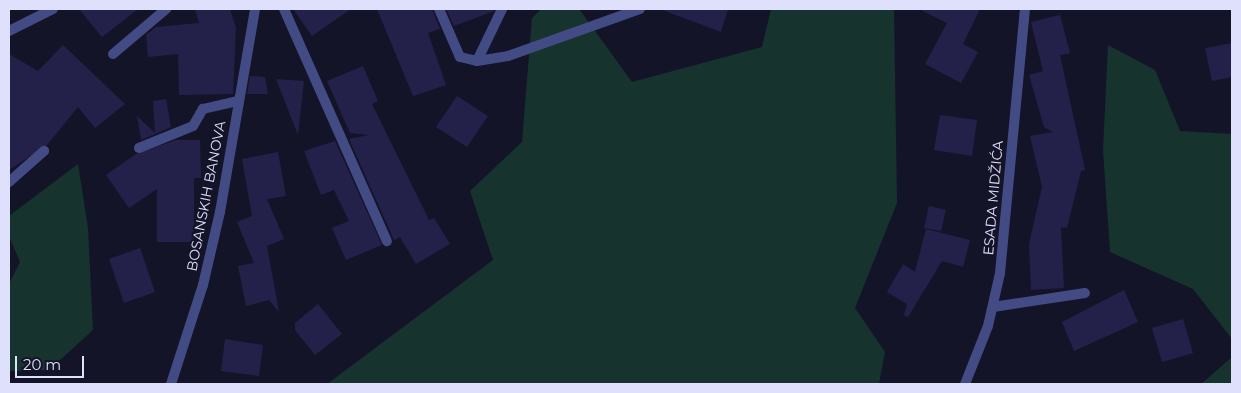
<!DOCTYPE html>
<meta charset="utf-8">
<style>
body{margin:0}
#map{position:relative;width:1241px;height:393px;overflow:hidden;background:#141429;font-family:Montserrat,sans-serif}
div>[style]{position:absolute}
.green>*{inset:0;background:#17332d}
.building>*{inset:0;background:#232149}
.service>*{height:10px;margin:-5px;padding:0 5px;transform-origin:5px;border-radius:5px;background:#434b84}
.minor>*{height:10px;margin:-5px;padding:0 5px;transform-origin:5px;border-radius:5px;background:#434b84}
span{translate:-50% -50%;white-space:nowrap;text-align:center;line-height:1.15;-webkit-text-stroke:4px #141429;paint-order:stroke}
.street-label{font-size:14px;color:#dfe0fc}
.frame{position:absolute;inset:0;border:10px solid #dfe0fc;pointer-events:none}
.scale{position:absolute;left:15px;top:356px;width:69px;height:22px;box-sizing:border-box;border:2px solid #dfe0fc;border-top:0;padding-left:6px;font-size:15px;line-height:18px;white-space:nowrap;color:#dfe0fc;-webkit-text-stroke:4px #141429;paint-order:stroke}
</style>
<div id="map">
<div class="green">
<i style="clip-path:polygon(541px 9px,579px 9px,632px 82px,762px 47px,771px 9px,894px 9px,897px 203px,855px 308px,885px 352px,879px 384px,327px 384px,493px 260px,470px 191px,522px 142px,532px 18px)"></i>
<i style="clip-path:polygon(1108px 45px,1155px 70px,1180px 131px,1232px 134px,1232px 339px,1193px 289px,1110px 252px,1103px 150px)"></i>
<i style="clip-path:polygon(78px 164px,88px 228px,93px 330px,49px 370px,9px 371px,9px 284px,20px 262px,9px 236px,9px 216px)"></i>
<i style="clip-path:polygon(1232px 357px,1232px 384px,1201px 384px)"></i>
</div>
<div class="building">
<i style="clip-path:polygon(79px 9px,138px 9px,102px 37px)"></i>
<i style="clip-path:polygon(195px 9px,230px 9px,236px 28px,233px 94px,179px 95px,178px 54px,148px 57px,146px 35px,156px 27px,199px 23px)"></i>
<i style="clip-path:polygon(293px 9px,351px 9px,312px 36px)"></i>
<i style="clip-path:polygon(377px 9px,432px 9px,440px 29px,428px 33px,446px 85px,413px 96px)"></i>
<i style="clip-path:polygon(446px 9px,493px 9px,494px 11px,454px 26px)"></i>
<i style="clip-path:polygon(660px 9px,728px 9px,721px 32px)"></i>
<i style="clip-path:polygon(919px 9px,980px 9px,963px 44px,978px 52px,961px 83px,925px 64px,947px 23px)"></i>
<i style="clip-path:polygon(1060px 15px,1070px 53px,1060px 55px,1085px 170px,1081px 171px,1067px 228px,1061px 227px,1064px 288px,1031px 290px,1029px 244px,1042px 187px,1030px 136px,1053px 132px,1044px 127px,1029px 75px,1043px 71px,1031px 22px)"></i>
<i style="clip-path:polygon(1232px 43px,1232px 77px,1212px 81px,1205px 48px)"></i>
<i style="clip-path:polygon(63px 45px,125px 104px,95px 128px,78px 107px,47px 145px,9px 170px,9px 54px,38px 71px)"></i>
<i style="clip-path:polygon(363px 66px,378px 101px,372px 104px,429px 220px,434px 218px,450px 244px,416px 264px,400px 237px,394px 240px,349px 139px,369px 135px,350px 133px,327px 81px)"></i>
<i style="clip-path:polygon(250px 76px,265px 77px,268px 94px,247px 94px)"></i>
<i style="clip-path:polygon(276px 79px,304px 81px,298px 135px)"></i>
<i style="clip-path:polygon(457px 96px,488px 116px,467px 147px,436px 127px)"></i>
<i style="clip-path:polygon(166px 99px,171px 127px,141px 140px,137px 116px,155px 133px,153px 101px)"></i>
<i style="clip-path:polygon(940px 115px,977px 120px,972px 156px,934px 150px)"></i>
<i style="clip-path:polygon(176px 140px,200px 140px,201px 178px,194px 178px,194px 242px,157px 242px,157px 189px,129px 208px,106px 175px,136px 154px)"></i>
<i style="clip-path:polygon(335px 141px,382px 245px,346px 260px,332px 228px,349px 221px,334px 190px,321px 195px,304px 151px)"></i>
<i style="clip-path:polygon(278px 152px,286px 196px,267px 199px,284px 239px,267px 246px,279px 312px,269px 300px,246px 306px,238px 266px,254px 263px,237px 222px,252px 216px,242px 159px)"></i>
<i style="clip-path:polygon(929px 206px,946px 210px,941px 231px,924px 228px)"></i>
<i style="clip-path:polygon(926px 229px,970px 240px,963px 267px,942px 261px,908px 317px,904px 315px,907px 304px,887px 292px,903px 264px,915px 272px)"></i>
<i style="clip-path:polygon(140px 248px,155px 292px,124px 303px,109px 259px)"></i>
<i style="clip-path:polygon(1124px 290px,1138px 322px,1074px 351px,1062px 322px)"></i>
<i style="clip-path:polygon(318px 304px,342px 334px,315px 355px,295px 330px,295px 323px)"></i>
<i style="clip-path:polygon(1183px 319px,1193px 353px,1162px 362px,1152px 328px)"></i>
<i style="clip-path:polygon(225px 339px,263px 345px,259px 376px,221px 371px)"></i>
</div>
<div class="service">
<i style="left:139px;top:148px;width:58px;rotate:-22.2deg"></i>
<i style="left:193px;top:126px;width:20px;rotate:-60deg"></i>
<i style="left:203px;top:109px;width:36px;rotate:-13deg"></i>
</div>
<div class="minor">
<i style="left:284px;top:9px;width:254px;rotate:66.1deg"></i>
<i style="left:439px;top:9px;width:52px;rotate:66.4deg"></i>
<i style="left:460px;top:57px;width:17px;rotate:13deg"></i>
<i style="left:477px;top:61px;width:31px;rotate:-9deg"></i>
<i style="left:508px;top:56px;width:140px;rotate:-19.6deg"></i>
<i style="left:9px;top:31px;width:49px;rotate:-26.6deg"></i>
<i style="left:113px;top:54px;width:70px;rotate:-40.3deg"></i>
<i style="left:477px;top:61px;width:58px;rotate:-64.3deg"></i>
<i style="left:9px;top:182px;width:47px;rotate:-41.5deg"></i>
<i style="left:993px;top:307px;width:93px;rotate:-8.7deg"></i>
<i style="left:171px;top:384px;width:104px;rotate:-72.1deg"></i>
<i style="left:203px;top:285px;width:75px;rotate:-76.9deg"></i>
<i style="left:220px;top:212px;width:206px;rotate:-80.2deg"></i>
<i style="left:965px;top:384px;width:62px;rotate:-68.4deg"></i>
<i style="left:988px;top:326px;width:54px;rotate:-77.2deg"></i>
<i style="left:1000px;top:273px;width:265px;rotate:-84.6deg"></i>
</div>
<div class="street-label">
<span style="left:206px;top:196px;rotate:-79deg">BOSANSKIH BANOVA</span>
<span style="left:993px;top:198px;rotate:-85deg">ESADA MIDŽIĆA</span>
</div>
<div class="frame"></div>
<div class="scale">20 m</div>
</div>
